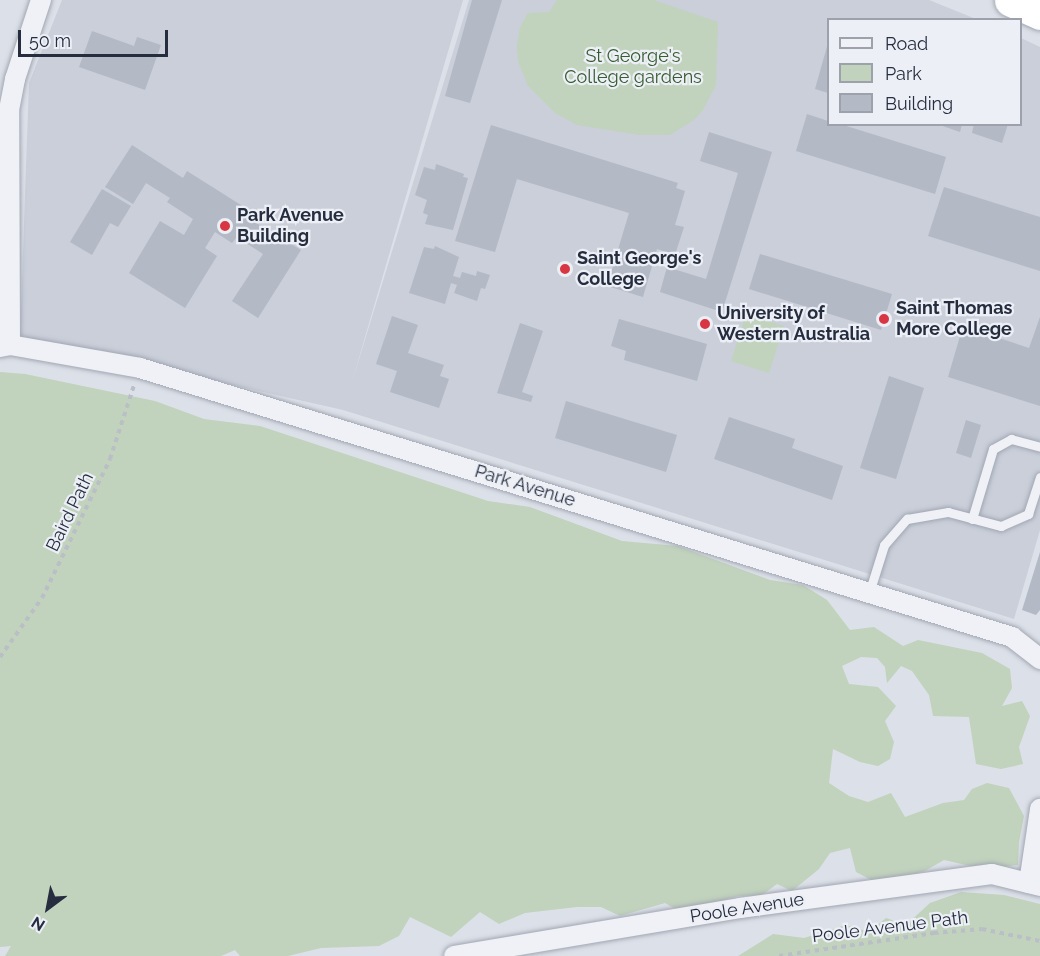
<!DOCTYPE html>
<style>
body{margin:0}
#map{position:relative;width:1040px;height:956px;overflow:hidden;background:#dce0e8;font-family:Raleway,sans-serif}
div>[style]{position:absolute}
.built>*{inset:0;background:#cacfda}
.green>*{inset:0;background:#c1d2bd}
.building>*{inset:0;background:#b3b9c5}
.path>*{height:4px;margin-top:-2px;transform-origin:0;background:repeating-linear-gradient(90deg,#babec6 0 4.5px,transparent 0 9px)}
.roads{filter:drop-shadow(0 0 2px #a1a7b2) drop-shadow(0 0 2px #a1a7b2)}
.lane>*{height:9px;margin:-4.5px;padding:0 4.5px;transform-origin:4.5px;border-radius:4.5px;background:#eff1f6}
.street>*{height:20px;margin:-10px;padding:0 10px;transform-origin:10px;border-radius:10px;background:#eff1f6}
.highway>*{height:33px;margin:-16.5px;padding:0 16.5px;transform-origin:16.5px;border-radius:16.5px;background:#fff}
.dots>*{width:16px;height:16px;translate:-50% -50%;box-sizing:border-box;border:3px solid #eceff5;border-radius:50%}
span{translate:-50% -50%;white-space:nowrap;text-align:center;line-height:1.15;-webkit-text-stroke:4.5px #eceff5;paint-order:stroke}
.park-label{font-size:18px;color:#365c31}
.poi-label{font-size:18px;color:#252d3f;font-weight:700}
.left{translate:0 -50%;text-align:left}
.street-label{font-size:18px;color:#252d3f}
.legend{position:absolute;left:827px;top:18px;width:195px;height:108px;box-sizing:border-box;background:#eceff5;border:2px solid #9ca1ac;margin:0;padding:8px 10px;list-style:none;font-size:18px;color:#252d3f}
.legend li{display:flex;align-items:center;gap:12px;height:30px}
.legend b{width:30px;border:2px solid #9ca1ac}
.north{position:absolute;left:18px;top:878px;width:60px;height:60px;-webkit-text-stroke:4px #eceff5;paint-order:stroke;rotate:212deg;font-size:16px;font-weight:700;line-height:24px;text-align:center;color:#252d3f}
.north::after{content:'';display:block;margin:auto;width:21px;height:27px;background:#252d3f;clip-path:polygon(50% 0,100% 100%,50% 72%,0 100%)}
.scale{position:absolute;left:18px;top:30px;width:150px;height:27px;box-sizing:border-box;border:3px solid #252d3f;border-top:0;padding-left:8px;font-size:18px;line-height:21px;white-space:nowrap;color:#252d3f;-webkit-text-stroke:4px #eceff5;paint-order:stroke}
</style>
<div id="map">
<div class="built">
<i style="clip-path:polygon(62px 0,463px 0,352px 382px,469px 0,929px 0,976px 19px,828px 20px,828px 124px,1020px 124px,1021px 38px,1040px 47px,1040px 530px,1014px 619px,343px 410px,20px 337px,29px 83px)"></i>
</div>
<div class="green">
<i style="clip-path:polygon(557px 0,654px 0,718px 22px,716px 85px,703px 110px,694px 120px,670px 135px,640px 135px,577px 125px,555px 113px,528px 86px,518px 61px,517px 46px,520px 27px,528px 13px,549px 12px)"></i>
<i style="clip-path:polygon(746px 314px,784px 326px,769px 373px,731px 361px)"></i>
<i style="clip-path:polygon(0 372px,25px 374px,155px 401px,204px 419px,260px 426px,488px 501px,530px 507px,622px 541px,678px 546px,770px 580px,803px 585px,827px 600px,850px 630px,874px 627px,903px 646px,918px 640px,982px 653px,1010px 669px,1012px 688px,1002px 706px,1022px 701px,1030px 716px,1019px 747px,1023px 764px,1001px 769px,976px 764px,969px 717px,933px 716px,929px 695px,912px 671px,901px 666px,887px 683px,885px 667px,877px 658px,861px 657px,842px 666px,849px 684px,878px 687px,896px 706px,885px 721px,894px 742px,890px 759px,878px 766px,860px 762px,833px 749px,829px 783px,849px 796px,868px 802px,891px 793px,905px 817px,943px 803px,964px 800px,972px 789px,987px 783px,1009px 788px,1024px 816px,1019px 842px,1018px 865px,984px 869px,944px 860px,925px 871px,881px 885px,856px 872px,850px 848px,830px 853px,819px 869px,792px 891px,777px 884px,762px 895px,738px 896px,681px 912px,665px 903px,620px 916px,601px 907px,577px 907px,525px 913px,499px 924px,480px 912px,451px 937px,410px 917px,399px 936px,379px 946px,321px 948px,288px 956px,240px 956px,235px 950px,221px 956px,5px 956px,11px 946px,0 947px)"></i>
<i style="clip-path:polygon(961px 892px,1004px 895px,1040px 904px,1040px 956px,738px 956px,773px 934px,804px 938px,846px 925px,869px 932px,886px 918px,906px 925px,930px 903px)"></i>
</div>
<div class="building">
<i style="clip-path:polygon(472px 0,502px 0,470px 103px,445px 96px)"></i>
<i style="clip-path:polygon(92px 31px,134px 46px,137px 37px,161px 45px,145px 90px,79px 67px)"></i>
<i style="clip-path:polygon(828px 43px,828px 93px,815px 89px)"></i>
<i style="clip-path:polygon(807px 114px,828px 121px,828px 124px,840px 124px,946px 157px,935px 194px,796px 151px)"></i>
<i style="clip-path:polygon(937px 124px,962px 124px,960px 132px)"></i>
<i style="clip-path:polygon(974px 124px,1008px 124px,1002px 143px,972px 133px)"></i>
<i style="clip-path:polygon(491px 125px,678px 183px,676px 188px,685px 191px,675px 225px,684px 227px,675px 255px,657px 249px,643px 297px,607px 286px,629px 213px,517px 179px,495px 252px,455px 241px)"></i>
<i style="clip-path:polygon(709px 132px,772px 152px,722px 312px,660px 292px,667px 267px,706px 279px,738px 173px,700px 161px)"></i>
<i style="clip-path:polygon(132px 145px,183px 178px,187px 171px,252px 212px,248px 218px,301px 250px,258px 318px,232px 301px,263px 254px,237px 237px,232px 243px,215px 232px,205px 248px,217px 256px,185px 308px,129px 273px,160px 221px,184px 235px,193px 219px,167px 202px,170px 198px,146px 183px,133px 204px,105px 187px)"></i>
<i style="clip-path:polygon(436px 164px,464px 174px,463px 177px,468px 178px,453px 230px,425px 224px,428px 215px,423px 213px,427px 200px,415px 195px,424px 167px,435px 170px)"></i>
<i style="clip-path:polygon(944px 187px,1040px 217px,1040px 271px,928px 236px)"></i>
<i style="clip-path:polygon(102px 189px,131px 206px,118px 227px,110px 223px,92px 255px,70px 242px)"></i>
<i style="clip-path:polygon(435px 246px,459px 257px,453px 276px,460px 278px,462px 272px,476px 276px,477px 271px,490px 275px,485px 289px,481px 288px,477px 301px,454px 293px,457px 285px,451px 283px,445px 304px,409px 293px,424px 247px,434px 249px)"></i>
<i style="clip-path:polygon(760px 254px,892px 294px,881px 330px,749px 289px)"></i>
<i style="clip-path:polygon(392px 316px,418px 325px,408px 353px,444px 365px,440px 376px,449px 379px,439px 408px,390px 392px,397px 371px,376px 364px)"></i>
<i style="clip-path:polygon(1040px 317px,1040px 406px,948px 377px,963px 326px,1029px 348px)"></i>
<i style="clip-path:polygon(619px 319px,707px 344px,697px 381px,624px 360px,626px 351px,611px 346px)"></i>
<i style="clip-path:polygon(520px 323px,543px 331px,522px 392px,533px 396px,531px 402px,497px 393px)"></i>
<i style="clip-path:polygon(889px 376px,924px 388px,896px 479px,860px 468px)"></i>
<i style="clip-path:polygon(566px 401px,677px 435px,666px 472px,555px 438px)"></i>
<i style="clip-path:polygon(729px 417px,795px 439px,792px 448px,843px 466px,832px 500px,714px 459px)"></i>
<i style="clip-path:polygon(966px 420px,981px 425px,971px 458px,956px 453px)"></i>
<i style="clip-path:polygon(1040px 552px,1040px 610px,1036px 615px,1022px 610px)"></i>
</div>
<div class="path">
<i style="left:0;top:657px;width:72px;rotate:-54.6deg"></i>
<i style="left:42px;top:598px;width:155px;rotate:-63.9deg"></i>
<i style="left:110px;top:459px;width:78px;rotate:-72deg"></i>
<i style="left:779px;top:956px;width:157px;rotate:-8.4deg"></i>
<i style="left:934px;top:933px;width:48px;rotate:-4.8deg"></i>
<i style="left:982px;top:929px;width:59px;rotate:11.7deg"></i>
</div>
<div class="roads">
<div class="lane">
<i style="left:972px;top:519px;width:73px;rotate:-73.3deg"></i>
<i style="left:993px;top:449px;width:21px;rotate:-29deg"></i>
<i style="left:1011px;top:439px;width:30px;rotate:15deg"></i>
<i style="left:869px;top:593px;width:50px;rotate:-72.6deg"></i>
<i style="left:884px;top:545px;width:35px;rotate:-49deg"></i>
<i style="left:907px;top:519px;width:42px;rotate:-9.7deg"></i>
<i style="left:948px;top:512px;width:55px;rotate:14.8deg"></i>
<i style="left:1001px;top:526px;width:30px;rotate:-24deg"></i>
<i style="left:1028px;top:514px;width:39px;rotate:-72deg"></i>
</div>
<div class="street">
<i style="left:10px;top:345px;width:235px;rotate:-90.2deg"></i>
<i style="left:9px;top:110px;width:32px;rotate:-79deg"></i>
<i style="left:15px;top:79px;width:83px;rotate:-71.8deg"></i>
<i style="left:0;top:347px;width:10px;rotate:-11deg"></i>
<i style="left:10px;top:345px;width:132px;rotate:10deg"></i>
<i style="left:140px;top:368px;width:913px;rotate:17.14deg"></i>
<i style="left:1012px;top:637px;width:36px;rotate:38deg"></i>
<i style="left:1029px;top:883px;width:75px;rotate:-81.5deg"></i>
<i style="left:454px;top:956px;width:290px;rotate:-9.5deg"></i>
<i style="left:740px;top:908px;width:254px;rotate:-7.7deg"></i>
<i style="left:992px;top:874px;width:49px;rotate:14deg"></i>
</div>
<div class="highway">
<i style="left:1011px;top:0;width:32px;rotate:24deg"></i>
</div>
</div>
<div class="dots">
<i style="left:225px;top:226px;background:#d83643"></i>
<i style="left:565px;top:269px;background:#d83643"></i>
<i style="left:884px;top:319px;background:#d83643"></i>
<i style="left:705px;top:324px;background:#d83643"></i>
</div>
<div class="park-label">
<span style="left:633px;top:67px">St George's<br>College gardens</span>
</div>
<div class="poi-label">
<span class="left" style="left:237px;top:226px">Park Avenue<br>Building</span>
<span class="left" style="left:577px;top:269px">Saint George's<br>College</span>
<span class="left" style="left:896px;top:319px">Saint Thomas<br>More College</span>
<span class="left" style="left:717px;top:324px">University of<br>Western Australia</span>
</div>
<div class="street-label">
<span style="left:525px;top:486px;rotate:17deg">Park Avenue</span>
<span style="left:70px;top:512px;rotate:-64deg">Baird Path</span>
<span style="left:747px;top:908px;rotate:-9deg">Poole Avenue</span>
<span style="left:890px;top:927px;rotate:-7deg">Poole Avenue Path</span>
</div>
<ul class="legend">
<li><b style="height:8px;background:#eff1f6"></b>Road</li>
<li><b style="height:16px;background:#c1d2bd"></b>Park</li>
<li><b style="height:16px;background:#b3b9c5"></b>Building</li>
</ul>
<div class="north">N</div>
<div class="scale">50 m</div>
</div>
